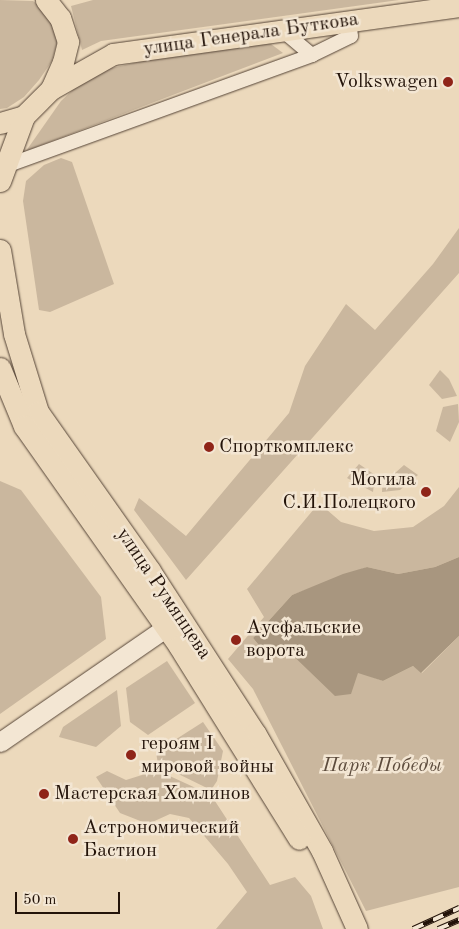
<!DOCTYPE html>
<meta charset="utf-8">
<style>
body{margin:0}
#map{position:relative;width:459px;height:929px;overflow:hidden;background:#ecd9bc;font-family:"Old Standard TT",serif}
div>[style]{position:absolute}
.green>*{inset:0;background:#cab79e}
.water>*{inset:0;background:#a8967f}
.stream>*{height:4.5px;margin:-2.25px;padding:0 2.25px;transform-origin:2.25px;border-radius:2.25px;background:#a8967f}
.roads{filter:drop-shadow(0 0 1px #554436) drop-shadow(0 0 1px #554436)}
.street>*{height:14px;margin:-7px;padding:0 7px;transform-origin:7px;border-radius:7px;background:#f3e6d3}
.secondary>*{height:19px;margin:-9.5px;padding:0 9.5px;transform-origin:9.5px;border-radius:9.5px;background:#f3e6d3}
.primary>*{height:21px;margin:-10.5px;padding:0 10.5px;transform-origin:10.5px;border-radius:10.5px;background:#ecd9bc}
.rail>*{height:5.5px;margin-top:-2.75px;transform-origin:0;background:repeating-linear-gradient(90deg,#f3e6d3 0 11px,#231309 0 22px);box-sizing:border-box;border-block:1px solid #231309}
.dots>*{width:14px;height:14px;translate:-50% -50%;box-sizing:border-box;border:2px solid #f3e6d3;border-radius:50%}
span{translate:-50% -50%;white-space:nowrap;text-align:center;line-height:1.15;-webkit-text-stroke:5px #f3e6d3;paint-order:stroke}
.street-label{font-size:20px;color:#231309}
.poi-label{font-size:20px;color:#231309}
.right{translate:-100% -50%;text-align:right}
.left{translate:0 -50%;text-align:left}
.park-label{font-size:20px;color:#5d4c3d;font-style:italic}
.scale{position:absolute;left:15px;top:892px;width:105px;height:22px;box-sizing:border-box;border:2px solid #231309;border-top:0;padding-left:6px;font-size:15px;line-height:18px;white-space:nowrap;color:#231309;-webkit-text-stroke:4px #f3e6d3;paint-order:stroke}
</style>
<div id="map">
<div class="green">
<i style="clip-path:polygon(0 0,33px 1px,50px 14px,59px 36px,52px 61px,39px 80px,24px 97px,7px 108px,0 109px)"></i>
<i style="clip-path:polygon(93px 0,399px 0,101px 41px,82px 50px,71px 6px)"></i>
<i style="clip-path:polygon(267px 41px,283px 53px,26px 151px,61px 101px,77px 86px,107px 69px,188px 51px)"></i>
<i style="clip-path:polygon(61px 158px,72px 162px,114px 284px,50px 312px,39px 310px,23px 201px,26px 181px,44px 165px)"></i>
<i style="clip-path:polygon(459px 228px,459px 273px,186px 580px,134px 510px,139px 498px,186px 536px,289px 413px,305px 366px,346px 304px,375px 330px,433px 264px)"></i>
<i style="clip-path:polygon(440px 370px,449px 379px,457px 396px,442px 399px,429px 385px)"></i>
<i style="clip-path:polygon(458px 404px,459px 422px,450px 442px,436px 431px,443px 407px)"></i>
<i style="clip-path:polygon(359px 464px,375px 475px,373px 492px,347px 478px)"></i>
<i style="clip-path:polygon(404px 465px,418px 475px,400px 490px,382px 492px,383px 475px,394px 474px)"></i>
<i style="clip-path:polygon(0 481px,21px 490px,101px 597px,106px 639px,0 714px)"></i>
<i style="clip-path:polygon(459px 487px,459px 557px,435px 567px,398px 574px,367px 567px,292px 595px,253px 638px,268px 656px,281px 644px,383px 681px,413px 666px,422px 673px,459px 636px,459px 887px,366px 911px,253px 689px,228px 659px,264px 617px,247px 589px,319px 503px,341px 522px,374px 531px,413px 527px,444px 506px)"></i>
<i style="clip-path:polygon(167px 661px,195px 703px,148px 735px,130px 722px,126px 688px)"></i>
<i style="clip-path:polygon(117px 690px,121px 726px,96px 747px,59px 737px,63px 727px)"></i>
<i style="clip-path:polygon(203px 722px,223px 751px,217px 781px,211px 790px,158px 764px,156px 752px)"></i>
<i style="clip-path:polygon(148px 766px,211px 795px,270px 885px,295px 877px,311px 896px,323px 929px,216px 929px,247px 892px,228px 864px,189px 818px,170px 814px,148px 824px,120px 813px,96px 777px,107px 771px,126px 780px,142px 775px)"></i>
</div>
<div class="water">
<i style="clip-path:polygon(459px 557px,459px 636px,421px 673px,413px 666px,383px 681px,358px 673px,351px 694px,335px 696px,281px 644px,268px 656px,253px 638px,292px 595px,343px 574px,367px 567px,398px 574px,435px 567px)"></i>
</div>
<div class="stream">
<i style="left:254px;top:655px;width:11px;rotate:-49deg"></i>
</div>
<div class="roads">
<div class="street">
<i style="left:282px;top:30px;width:39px;rotate:40deg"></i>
<i style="left:3px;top:167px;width:329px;rotate:-19.9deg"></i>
<i style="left:312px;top:55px;width:43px;rotate:-26deg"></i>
<i style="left:351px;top:36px;width:15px;rotate:-98deg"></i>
</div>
<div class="secondary">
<i style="left:0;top:742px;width:216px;rotate:-34.6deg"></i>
</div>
<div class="primary">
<i style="left:51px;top:89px;width:71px;rotate:-29.4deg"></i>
<i style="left:113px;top:54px;width:349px;rotate:-7.9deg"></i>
<i style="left:0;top:123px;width:25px;rotate:-16deg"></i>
<i style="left:24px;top:116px;width:38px;rotate:-45deg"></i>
<i style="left:51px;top:89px;width:30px;rotate:-66deg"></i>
<i style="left:63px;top:62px;width:21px;rotate:-76deg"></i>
<i style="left:68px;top:42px;width:25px;rotate:-108deg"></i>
<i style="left:60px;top:18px;width:23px;rotate:-128deg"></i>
<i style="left:0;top:181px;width:69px;rotate:-69.7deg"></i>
<i style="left:0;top:250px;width:85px;rotate:80.5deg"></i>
<i style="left:14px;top:334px;width:82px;rotate:72.9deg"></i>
<i style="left:38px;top:412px;width:194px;rotate:54.8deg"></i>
<i style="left:150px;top:571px;width:193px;rotate:57.1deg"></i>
<i style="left:255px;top:733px;width:136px;rotate:60.4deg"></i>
<i style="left:322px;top:851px;width:85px;rotate:65.8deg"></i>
<i style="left:0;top:368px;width:63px;rotate:67.5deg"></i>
<i style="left:24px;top:426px;width:269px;rotate:54.8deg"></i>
<i style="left:179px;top:646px;width:227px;rotate:58.1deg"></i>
</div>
</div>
<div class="rail">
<i style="left:413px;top:929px;width:51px;rotate:-24.5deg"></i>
<i style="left:438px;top:929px;width:23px;rotate:-23deg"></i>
</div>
<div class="dots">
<i style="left:448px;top:82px;background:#8f2418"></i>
<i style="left:209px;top:447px;background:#8f2418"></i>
<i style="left:426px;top:492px;background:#8f2418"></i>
<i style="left:236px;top:640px;background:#8f2418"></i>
<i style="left:131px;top:755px;background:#8f2418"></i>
<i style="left:44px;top:794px;background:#8f2418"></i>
<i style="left:73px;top:839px;background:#8f2418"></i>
</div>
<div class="street-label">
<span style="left:251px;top:35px;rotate:-8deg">улица Генерала Буткова</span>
<span style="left:163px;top:594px;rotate:56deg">улица Румянцева</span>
</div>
<div class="poi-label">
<span class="right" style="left:438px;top:82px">Volkswagen</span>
<span class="left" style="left:219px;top:447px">Спорткомплекс</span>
<span class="right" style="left:416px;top:492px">Могила<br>С.И.Полецкого</span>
<span class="left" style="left:246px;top:640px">Аусфальские<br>ворота</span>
<span class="left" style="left:141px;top:756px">героям I<br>мировой войны</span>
<span class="left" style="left:54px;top:794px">Мастерская Хомлинов</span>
<span class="left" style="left:83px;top:840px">Астрономический<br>Бастион</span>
</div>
<div class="park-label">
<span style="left:382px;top:766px">Парк Победы</span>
</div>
<div class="scale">50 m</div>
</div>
